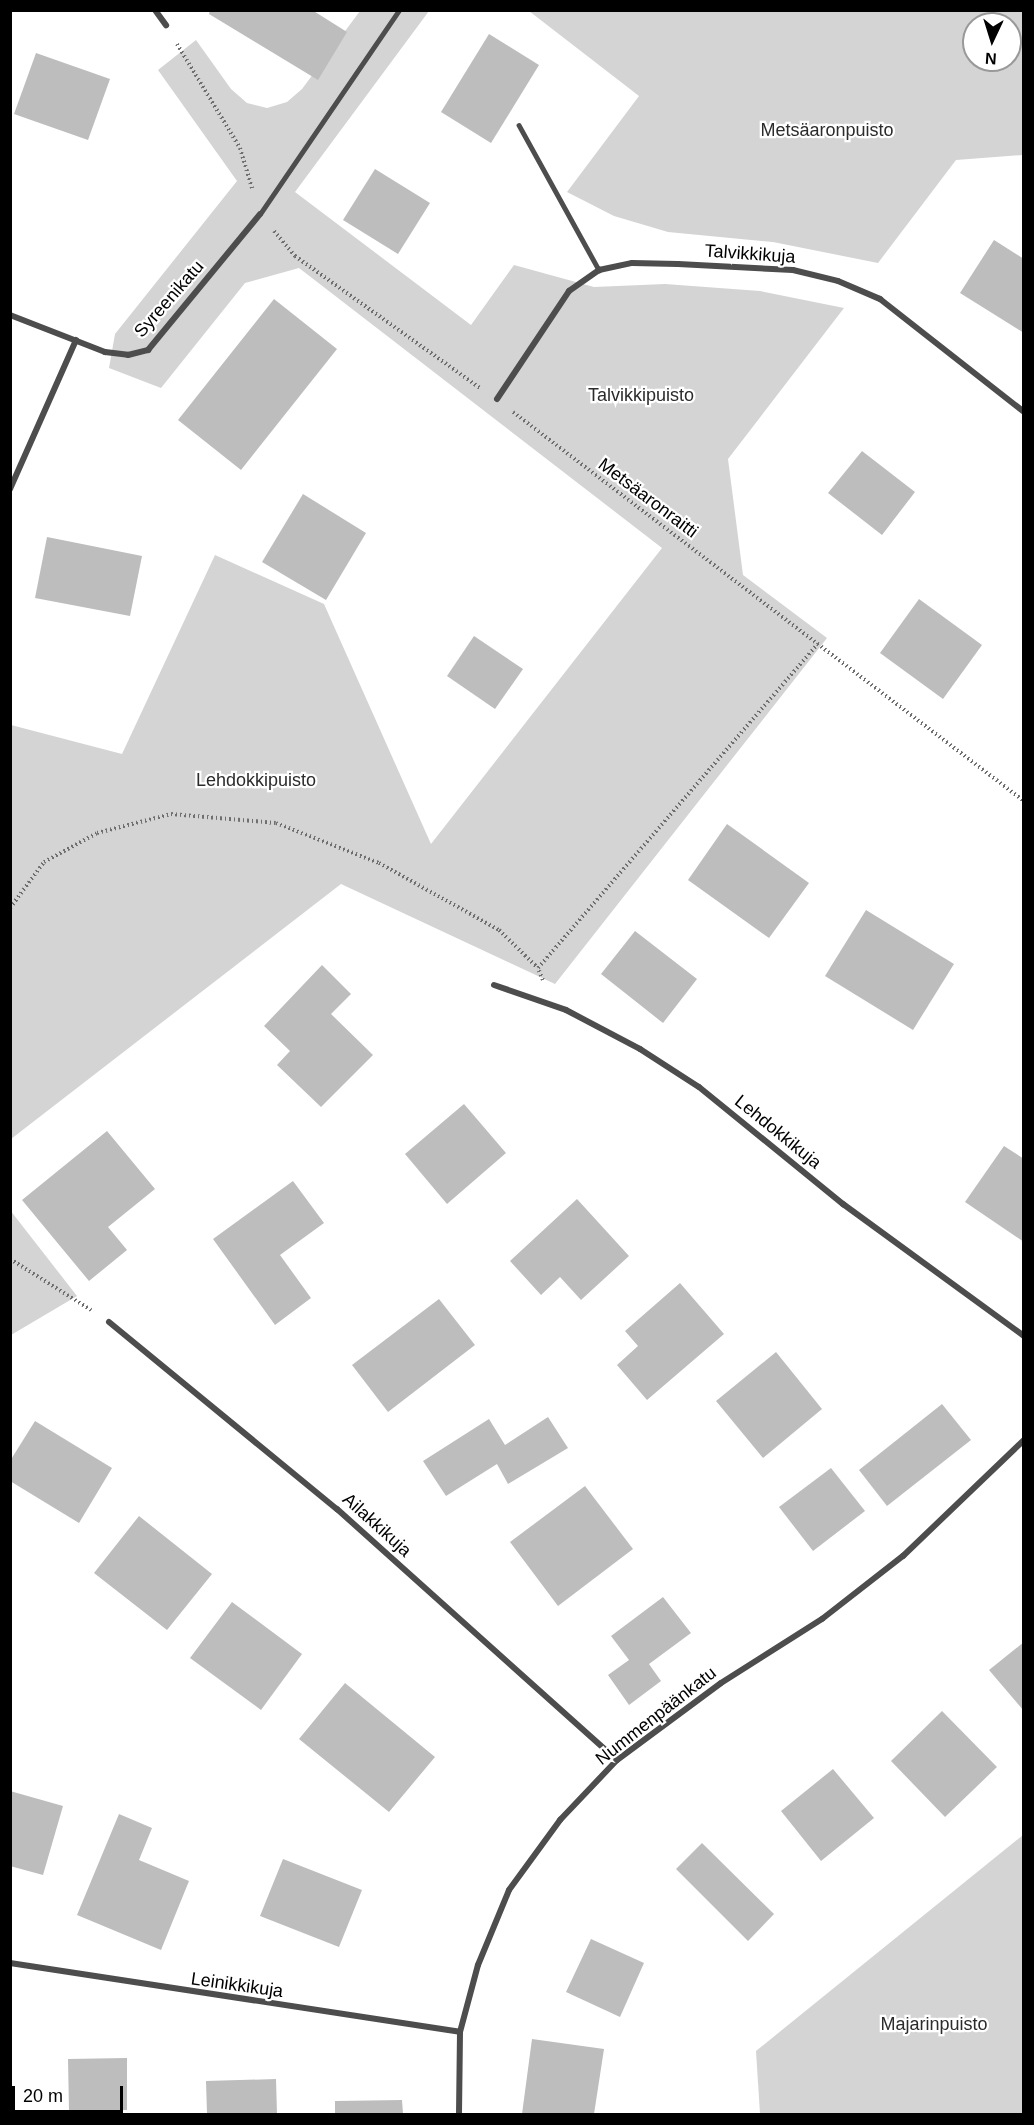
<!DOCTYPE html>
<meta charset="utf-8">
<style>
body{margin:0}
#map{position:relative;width:1034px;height:2125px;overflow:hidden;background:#fff;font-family:Arial,sans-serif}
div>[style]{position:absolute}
.green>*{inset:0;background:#d4d4d4}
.building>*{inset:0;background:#bdbdbd}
.path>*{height:4px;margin-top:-2px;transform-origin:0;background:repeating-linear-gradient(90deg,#6f6f6f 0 1.5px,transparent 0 4.5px)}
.lane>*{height:4.5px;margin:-2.25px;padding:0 2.25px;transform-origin:2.25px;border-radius:2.25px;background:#4d4d4d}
.street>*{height:6px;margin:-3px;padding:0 3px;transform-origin:3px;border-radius:3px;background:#4d4d4d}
span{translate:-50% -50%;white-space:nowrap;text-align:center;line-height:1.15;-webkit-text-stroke:4.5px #fff;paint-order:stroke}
.park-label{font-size:18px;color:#2b2b2b}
.street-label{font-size:18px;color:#000}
.frame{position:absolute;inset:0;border:12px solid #000;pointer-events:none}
.north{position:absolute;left:962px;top:12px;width:60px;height:60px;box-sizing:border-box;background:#fff;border:2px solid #999;border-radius:50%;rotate:184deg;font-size:16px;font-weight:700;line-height:24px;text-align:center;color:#000}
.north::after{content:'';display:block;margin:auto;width:21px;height:27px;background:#000;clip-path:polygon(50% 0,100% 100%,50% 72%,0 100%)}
.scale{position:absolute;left:12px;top:2086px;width:111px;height:27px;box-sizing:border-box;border:3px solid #000;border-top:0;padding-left:8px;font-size:18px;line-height:21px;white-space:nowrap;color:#000;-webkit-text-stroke:4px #fff;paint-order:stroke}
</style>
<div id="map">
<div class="green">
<i style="clip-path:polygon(360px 11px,429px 11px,295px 192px,471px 325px,514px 265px,594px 287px,665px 284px,760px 291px,844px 308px,728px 459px,743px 575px,827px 638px,555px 984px,341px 884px,11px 1139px,11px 725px,122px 754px,215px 555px,324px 604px,431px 844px,662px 548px,299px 268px,245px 283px,161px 388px,109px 368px,115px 334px,237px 181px,158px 70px,196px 40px,231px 89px,247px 103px,267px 108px,287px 102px,302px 89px)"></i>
<i style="clip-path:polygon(evenodd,529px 11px,1023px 11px,1023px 155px,956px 160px,878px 263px,773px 242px,668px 232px,614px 216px,567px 192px,639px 96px,529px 11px,974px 24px,1010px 24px,1010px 60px,974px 60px,974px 24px)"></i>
<i style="clip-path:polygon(10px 1210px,77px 1296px,11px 1335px,10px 1335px)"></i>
<i style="clip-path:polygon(1023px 1835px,1023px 2114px,760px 2114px,756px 2051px)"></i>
</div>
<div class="building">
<i style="clip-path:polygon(210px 10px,312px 10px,347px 32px,318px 80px,209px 14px)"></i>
<i style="clip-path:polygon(489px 34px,539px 65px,491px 143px,441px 112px)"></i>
<i style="clip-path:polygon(36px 53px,110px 79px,88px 140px,14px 114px)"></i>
<i style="clip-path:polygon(375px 169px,430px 203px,398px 254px,343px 220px)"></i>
<i style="clip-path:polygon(994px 240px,1024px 259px,1024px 333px,960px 293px)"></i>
<i style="clip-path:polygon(274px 299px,337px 349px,241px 470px,178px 420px)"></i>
<i style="clip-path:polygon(862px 451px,915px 492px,882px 535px,828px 493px)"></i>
<i style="clip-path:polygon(303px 494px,366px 533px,326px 600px,262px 562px)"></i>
<i style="clip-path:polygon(47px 537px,142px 556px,130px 616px,35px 598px)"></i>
<i style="clip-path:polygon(919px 599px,982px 645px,943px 699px,880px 653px)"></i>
<i style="clip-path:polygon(474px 636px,523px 669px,495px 709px,447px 676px)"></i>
<i style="clip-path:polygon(727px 824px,809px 883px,769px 938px,688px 880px)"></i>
<i style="clip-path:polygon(866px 910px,954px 964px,913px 1030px,825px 976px)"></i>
<i style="clip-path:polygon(635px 931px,697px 979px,663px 1023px,601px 974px)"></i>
<i style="clip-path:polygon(322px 965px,351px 994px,331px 1014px,373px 1055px,321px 1107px,277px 1065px,290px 1051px,264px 1026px)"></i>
<i style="clip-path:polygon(464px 1104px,506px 1153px,447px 1204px,405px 1154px)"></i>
<i style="clip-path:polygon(107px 1131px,155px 1189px,108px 1227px,127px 1250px,89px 1281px,22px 1200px)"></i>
<i style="clip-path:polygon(1004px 1146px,1024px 1159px,1024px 1242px,965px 1202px)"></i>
<i style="clip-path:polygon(293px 1181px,324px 1223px,280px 1255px,311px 1298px,275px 1325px,213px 1239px)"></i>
<i style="clip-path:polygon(577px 1199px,629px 1256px,581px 1300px,560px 1277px,541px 1295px,510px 1261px)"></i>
<i style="clip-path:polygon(680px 1283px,724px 1334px,647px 1400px,617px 1365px,638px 1346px,625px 1331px)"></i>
<i style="clip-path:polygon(439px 1299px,475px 1345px,388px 1412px,352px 1365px)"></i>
<i style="clip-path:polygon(776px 1352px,822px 1409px,763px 1458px,716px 1401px)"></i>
<i style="clip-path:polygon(942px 1404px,971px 1440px,887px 1506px,859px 1470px)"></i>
<i style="clip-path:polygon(548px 1417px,568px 1448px,508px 1484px,497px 1464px,446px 1496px,423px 1461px,489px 1419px,505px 1445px)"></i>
<i style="clip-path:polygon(35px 1421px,112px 1468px,79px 1523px,10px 1481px,10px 1461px)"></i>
<i style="clip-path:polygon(831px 1468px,865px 1511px,813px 1551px,779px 1507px)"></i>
<i style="clip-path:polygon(585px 1486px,633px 1549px,558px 1606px,510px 1542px)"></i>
<i style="clip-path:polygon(139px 1516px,212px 1574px,167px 1630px,94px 1573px)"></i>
<i style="clip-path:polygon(663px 1597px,691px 1633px,649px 1664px,661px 1681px,629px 1705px,608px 1675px,629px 1660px,611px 1636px)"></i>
<i style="clip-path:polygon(232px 1602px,302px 1654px,261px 1710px,190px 1658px)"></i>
<i style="clip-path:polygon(1024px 1642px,1024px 1711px,989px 1670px)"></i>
<i style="clip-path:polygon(345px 1683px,435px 1757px,389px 1812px,299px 1739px)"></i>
<i style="clip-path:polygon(942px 1711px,997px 1767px,945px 1817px,891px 1761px)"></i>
<i style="clip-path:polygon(833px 1769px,874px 1818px,821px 1861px,781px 1811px)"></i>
<i style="clip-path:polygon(10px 1791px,63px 1806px,43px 1875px,10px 1866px)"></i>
<i style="clip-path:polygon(119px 1814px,152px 1828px,139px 1860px,189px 1881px,161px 1950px,77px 1915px)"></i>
<i style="clip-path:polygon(702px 1843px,774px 1914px,748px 1941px,676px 1869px)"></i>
<i style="clip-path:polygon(283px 1859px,362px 1890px,339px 1947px,260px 1916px)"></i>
<i style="clip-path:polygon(591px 1939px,644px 1963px,620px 2017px,566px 1992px)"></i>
<i style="clip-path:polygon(532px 2039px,604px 2049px,594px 2114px,522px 2114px)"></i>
<i style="clip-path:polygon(127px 2058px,127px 2110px,69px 2111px,68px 2059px)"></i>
<i style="clip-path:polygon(276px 2079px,277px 2114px,207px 2114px,206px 2081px)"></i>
<i style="clip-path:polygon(402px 2100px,403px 2114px,335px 2114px,335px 2101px)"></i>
</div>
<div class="path">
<i style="left:177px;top:44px;width:122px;rotate:58.8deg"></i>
<i style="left:240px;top:148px;width:42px;rotate:73.3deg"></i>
<i style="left:274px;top:231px;width:33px;rotate:50deg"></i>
<i style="left:295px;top:256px;width:227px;rotate:35.5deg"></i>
<i style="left:513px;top:412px;width:642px;rotate:37.28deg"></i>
<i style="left:10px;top:908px;width:57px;rotate:-53.5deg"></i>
<i style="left:44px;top:862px;width:60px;rotate:-28.7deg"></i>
<i style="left:97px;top:833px;width:76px;rotate:-14.4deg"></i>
<i style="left:171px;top:814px;width:105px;rotate:4.9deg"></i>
<i style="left:276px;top:823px;width:110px;rotate:21.2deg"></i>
<i style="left:379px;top:863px;width:137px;rotate:29.2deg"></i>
<i style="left:499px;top:930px;width:54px;rotate:44.3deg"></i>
<i style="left:543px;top:980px;width:13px;rotate:-113deg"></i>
<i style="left:538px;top:968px;width:428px;rotate:-49.2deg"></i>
<i style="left:10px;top:1259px;width:96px;rotate:32.2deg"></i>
</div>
<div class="lane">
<i style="left:519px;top:125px;width:166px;rotate:61.1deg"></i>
<i style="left:260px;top:214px;width:247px;rotate:-55.7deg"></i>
</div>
<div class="street">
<i style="left:155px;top:10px;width:19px;rotate:54deg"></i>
<i style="left:10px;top:315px;width:102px;rotate:21.3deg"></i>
<i style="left:105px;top:352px;width:23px;rotate:7deg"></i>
<i style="left:128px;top:355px;width:21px;rotate:-14deg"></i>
<i style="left:148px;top:350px;width:176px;rotate:-50.5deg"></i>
<i style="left:497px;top:399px;width:130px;rotate:-56.3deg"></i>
<i style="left:569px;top:291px;width:37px;rotate:-35deg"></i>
<i style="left:599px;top:270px;width:34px;rotate:-12deg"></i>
<i style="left:632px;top:263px;width:46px;rotate:1.2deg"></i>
<i style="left:678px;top:264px;width:115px;rotate:3deg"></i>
<i style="left:793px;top:270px;width:46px;rotate:13.7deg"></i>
<i style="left:838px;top:281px;width:46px;rotate:23.2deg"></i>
<i style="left:880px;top:299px;width:183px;rotate:38.1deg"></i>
<i style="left:10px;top:489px;width:163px;rotate:-66.1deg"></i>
<i style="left:494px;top:985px;width:76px;rotate:19.1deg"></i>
<i style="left:566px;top:1010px;width:84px;rotate:27.8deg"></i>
<i style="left:640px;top:1049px;width:70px;rotate:32.8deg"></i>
<i style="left:699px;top:1087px;width:186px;rotate:39.1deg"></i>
<i style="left:843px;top:1204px;width:224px;rotate:36.1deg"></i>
<i style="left:109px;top:1322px;width:295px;rotate:39.4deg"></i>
<i style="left:337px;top:1509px;width:376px;rotate:41.9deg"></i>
<i style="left:10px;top:1963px;width:455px;rotate:8.7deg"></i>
<i style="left:459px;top:2114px;width:82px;rotate:-89.3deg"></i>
<i style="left:460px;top:2032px;width:69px;rotate:-75deg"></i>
<i style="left:478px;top:1965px;width:81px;rotate:-67.5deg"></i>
<i style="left:509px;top:1890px;width:87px;rotate:-53.9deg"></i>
<i style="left:560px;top:1820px;width:83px;rotate:-46.5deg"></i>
<i style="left:617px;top:1760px;width:129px;rotate:-36.5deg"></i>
<i style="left:721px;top:1683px;width:120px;rotate:-32.4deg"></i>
<i style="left:822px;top:1619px;width:103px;rotate:-37.9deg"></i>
<i style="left:903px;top:1556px;width:168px;rotate:-43.8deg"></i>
</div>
<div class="park-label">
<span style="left:827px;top:130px">Metsäaronpuisto</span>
<span style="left:641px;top:395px">Talvikkipuisto</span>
<span style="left:256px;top:780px">Lehdokkipuisto</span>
<span style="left:934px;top:2024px">Majarinpuisto</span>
</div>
<div class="street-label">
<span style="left:750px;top:254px;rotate:4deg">Talvikkikuja</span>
<span style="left:169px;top:299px;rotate:-49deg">Syreenikatu</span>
<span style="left:648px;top:498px;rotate:37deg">Metsäaronraitti</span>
<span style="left:778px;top:1132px;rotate:39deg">Lehdokkikuja</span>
<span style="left:377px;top:1525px;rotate:42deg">Ailakkikuja</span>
<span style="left:656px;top:1716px;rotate:-38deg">Nummenpäänkatu</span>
<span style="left:237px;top:1985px;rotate:8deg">Leinikkikuja</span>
</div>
<div class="frame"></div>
<div class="north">N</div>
<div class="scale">20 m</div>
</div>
